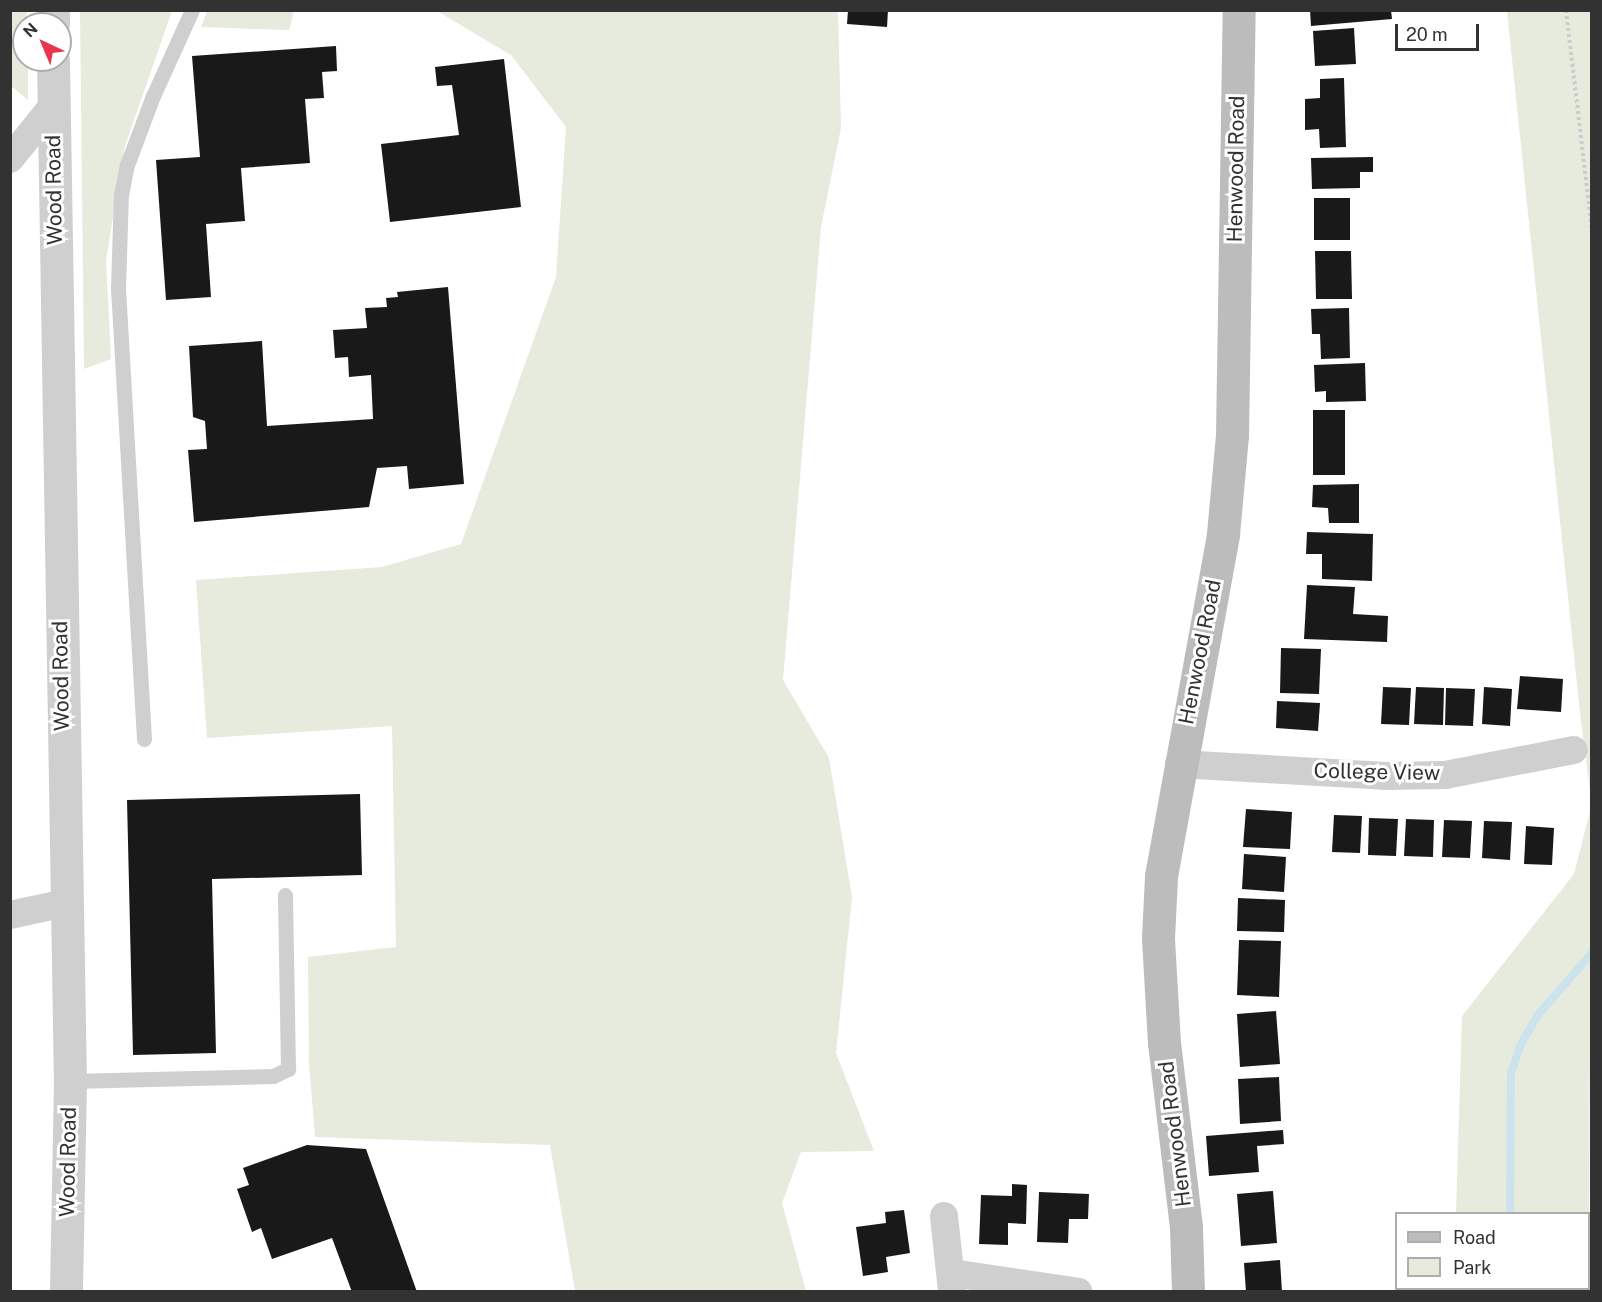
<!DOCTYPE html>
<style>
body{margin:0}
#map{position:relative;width:1602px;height:1302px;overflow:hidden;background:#fff;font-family:"Public Sans",sans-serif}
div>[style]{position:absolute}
.green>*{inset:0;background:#e6ebdd}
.stream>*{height:8px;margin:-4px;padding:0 4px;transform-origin:4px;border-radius:4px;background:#cce3ee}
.building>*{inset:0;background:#191919}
.path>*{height:4px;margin-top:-2px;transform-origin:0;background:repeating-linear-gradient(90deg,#ccc 0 3px,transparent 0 6px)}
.service>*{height:15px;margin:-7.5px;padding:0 7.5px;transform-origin:7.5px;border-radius:7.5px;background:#cfcfcf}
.minor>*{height:28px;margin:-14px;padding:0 14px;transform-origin:14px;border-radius:14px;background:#cfcfcf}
.tertiary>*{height:33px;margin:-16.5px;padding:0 16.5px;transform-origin:16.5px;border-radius:16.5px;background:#cfcfcf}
.secondary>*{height:33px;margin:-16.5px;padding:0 16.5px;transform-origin:16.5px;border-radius:16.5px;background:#bcbcbc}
span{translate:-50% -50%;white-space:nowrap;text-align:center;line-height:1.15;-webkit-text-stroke:6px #fff;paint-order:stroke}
.street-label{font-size:21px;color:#323232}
.frame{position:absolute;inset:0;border:12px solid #323232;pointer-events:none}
.legend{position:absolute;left:1395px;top:1212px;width:195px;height:78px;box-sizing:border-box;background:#fff;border:2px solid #adadad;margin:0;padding:8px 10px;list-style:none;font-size:18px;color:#323232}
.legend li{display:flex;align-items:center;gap:12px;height:30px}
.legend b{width:30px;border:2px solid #adadad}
.north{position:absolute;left:12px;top:12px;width:60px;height:60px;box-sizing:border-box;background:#fff;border:2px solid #adadad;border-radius:50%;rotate:316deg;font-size:16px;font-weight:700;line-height:24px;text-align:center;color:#323232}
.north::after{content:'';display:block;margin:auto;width:21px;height:27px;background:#e9334f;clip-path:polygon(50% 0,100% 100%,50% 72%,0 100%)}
.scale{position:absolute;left:1395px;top:24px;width:84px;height:27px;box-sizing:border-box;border:3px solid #323232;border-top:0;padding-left:8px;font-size:18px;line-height:21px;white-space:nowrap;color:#323232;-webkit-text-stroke:4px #fff;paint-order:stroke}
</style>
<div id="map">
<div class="green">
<i style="clip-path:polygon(10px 11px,27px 11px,24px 60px,28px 60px,28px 100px,11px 86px)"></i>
<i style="clip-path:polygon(80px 11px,172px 11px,125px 146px,106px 260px,111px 359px,84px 369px)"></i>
<i style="clip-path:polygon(207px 11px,207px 10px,294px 11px,289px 30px,201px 27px)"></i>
<i style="clip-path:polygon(437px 11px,838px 11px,841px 128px,821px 227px,783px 680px,829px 758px,852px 897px,836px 1053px,874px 1151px,801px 1152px,782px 1203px,806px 1291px,575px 1291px,550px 1145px,315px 1137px,309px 1062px,308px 957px,396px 947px,392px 726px,207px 738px,196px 580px,382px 567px,461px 544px,556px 277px,566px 127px,511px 55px)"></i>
<i style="clip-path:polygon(1507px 11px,1591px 11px,1591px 799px,1580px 713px)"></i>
<i style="clip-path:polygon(1591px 807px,1589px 1235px,1588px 1214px,1456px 1213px,1462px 1016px,1574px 874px)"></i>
<i style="clip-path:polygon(1455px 1289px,1586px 1288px,1586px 1289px,1455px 1292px)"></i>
</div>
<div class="stream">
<i style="left:1510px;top:1214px;width:141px;rotate:-89.6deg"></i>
<i style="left:1511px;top:1073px;width:31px;rotate:-71deg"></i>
<i style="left:1521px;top:1044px;width:32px;rotate:-60deg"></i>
<i style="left:1537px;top:1016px;width:84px;rotate:-48.9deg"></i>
<i style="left:1509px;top:1292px;width:4px;rotate:-90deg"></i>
</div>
<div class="building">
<i style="clip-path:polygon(848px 10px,888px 10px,887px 27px,847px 24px)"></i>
<i style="clip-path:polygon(1310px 10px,1391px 10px,1392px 19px,1311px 26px)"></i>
<i style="clip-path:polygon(1354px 28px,1356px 64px,1315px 66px,1313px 31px)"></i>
<i style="clip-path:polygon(336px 46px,337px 71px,322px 72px,324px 98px,305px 99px,310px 163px,241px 168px,245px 221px,206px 224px,211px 297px,166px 300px,156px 160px,200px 157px,192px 56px)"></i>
<i style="clip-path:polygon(504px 59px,521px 207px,390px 222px,381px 144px,459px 135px,452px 85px,437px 86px,435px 67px)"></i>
<i style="clip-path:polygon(1344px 78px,1346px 147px,1320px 148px,1319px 129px,1305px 130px,1305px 99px,1320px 98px,1320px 79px)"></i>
<i style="clip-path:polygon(1373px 157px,1373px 172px,1360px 172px,1360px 188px,1312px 189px,1311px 158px)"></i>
<i style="clip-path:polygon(1314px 198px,1350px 198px,1350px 240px,1314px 240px)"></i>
<i style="clip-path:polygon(1315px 251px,1351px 251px,1352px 299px,1316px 299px)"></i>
<i style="clip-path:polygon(448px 287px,464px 484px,409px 489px,407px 466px,377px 468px,369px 507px,194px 522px,188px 450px,207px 449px,205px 421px,193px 417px,189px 346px,262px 341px,267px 426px,373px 419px,371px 375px,349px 377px,348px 357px,335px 358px,333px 330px,367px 328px,365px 308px,387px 307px,386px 298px,398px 297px,397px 292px)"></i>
<i style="clip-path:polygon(1349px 308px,1350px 358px,1321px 359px,1320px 334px,1312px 334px,1311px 309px)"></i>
<i style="clip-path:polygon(1365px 363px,1366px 401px,1326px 402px,1326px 391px,1315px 392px,1314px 365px)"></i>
<i style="clip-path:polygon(1313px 410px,1345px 410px,1345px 475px,1313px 475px)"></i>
<i style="clip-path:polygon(1359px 484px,1359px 523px,1329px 523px,1328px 508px,1312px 507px,1313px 485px)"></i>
<i style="clip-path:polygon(1307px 532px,1373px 534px,1372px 581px,1322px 579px,1322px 554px,1306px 554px)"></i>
<i style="clip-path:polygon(1307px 585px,1355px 587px,1353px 614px,1388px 616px,1387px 642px,1304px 639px)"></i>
<i style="clip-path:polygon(1281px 648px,1321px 649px,1319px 694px,1280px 693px)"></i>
<i style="clip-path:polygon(1520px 676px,1563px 679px,1561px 712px,1517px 709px)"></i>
<i style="clip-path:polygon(1383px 687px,1411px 688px,1409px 725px,1381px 724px)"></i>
<i style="clip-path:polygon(1416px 687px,1444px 688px,1443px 725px,1414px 724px)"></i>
<i style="clip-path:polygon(1484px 687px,1512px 689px,1510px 726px,1482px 724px)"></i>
<i style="clip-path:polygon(1446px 688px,1475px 689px,1473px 726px,1445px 725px)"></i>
<i style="clip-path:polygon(1277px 701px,1320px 703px,1318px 731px,1276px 728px)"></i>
<i style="clip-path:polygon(360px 794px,362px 875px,212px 879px,216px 1053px,133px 1055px,127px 800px)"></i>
<i style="clip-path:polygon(1246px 809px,1292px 812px,1290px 849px,1243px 847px)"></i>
<i style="clip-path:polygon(1334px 815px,1362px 816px,1360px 853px,1332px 852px)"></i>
<i style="clip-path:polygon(1369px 818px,1398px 819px,1396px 856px,1368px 855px)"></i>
<i style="clip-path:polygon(1406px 819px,1434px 820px,1433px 857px,1404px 856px)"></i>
<i style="clip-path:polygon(1444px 820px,1472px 821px,1470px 858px,1442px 857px)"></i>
<i style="clip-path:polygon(1484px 821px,1512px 822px,1510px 860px,1482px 858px)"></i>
<i style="clip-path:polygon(1526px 826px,1554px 828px,1552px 865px,1524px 864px)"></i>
<i style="clip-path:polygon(1244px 854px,1286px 857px,1284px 892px,1242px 889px)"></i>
<i style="clip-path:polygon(1238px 898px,1285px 900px,1284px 932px,1237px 931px)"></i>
<i style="clip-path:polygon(1239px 940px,1281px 941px,1279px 997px,1237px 995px)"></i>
<i style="clip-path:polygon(1276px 1011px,1280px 1064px,1240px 1067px,1237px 1014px)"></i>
<i style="clip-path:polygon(1279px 1077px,1281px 1121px,1240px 1124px,1238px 1079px)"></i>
<i style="clip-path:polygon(1283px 1130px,1284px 1144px,1257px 1146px,1259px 1172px,1209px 1176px,1206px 1136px)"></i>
<i style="clip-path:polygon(307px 1145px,366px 1149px,417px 1292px,352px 1292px,332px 1238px,272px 1259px,261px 1228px,252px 1232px,237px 1189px,249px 1185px,243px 1168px)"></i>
<i style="clip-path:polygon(1012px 1184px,1027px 1185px,1026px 1224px,1008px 1223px,1008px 1245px,979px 1244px,981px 1195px,1012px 1196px)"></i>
<i style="clip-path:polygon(1273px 1191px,1277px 1243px,1241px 1246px,1237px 1194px)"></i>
<i style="clip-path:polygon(1039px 1192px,1089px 1194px,1088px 1219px,1069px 1219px,1068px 1243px,1037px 1242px)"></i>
<i style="clip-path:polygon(904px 1210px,910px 1253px,886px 1257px,888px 1272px,863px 1276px,856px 1227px,886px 1223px,885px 1212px)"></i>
<i style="clip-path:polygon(1280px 1260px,1282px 1292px,1246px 1292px,1244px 1263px)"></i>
</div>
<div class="path">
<i style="left:1566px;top:10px;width:223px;rotate:83.3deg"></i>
</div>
<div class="service">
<i style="left:144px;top:739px;width:452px;rotate:-93.3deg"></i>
<i style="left:118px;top:288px;width:93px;rotate:-88.2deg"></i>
<i style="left:121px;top:195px;width:31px;rotate:-79deg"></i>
<i style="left:127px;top:165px;width:74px;rotate:-69.4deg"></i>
<i style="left:153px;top:96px;width:94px;rotate:-65.6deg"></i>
<i style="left:70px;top:1081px;width:203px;rotate:-1.4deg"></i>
<i style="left:273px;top:1076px;width:17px;rotate:-25deg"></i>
<i style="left:288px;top:1069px;width:174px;rotate:-91deg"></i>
</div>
<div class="minor">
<i style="left:10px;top:159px;width:67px;rotate:-51.1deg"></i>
<i style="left:1179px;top:764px;width:206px;rotate:3.3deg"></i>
<i style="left:1385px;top:776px;width:60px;rotate:-1deg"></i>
<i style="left:1445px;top:775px;width:131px;rotate:-11deg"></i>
<i style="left:10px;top:915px;width:56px;rotate:-12.3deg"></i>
<i style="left:944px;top:1216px;width:75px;rotate:83.9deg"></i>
<i style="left:952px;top:1273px;width:128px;rotate:8.5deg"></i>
</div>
<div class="tertiary">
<i style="left:53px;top:24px;width:14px;rotate:-90deg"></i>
<i style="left:53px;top:60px;width:1021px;rotate:89.05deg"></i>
<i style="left:70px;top:1081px;width:211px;rotate:91.1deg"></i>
</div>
<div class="secondary">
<i style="left:1188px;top:1292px;width:65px;rotate:-91.8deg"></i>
<i style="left:1186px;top:1227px;width:185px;rotate:-96.8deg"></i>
<i style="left:1164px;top:1043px;width:105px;rotate:-93.3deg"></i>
<i style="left:1158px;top:938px;width:62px;rotate:-87.2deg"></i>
<i style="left:1161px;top:876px;width:348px;rotate:-79.7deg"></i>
<i style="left:1223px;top:534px;width:98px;rotate:-84.8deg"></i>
<i style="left:1232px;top:436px;width:426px;rotate:-89.1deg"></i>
</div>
<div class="street-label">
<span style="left:1236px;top:169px;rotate:-89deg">Henwood Road</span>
<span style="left:54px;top:190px;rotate:-91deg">Wood Road</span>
<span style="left:1200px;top:652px;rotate:-79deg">Henwood Road</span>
<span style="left:61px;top:676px;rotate:-91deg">Wood Road</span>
<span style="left:1377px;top:772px;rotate:1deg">College View</span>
<span style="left:1175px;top:1134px;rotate:-97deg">Henwood Road</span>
<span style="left:68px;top:1162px;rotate:-89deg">Wood Road</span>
</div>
<div class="frame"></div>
<ul class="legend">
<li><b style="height:8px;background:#bcbcbc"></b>Road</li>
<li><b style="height:16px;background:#e6ebdd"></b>Park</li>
</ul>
<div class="north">N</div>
<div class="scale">20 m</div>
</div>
